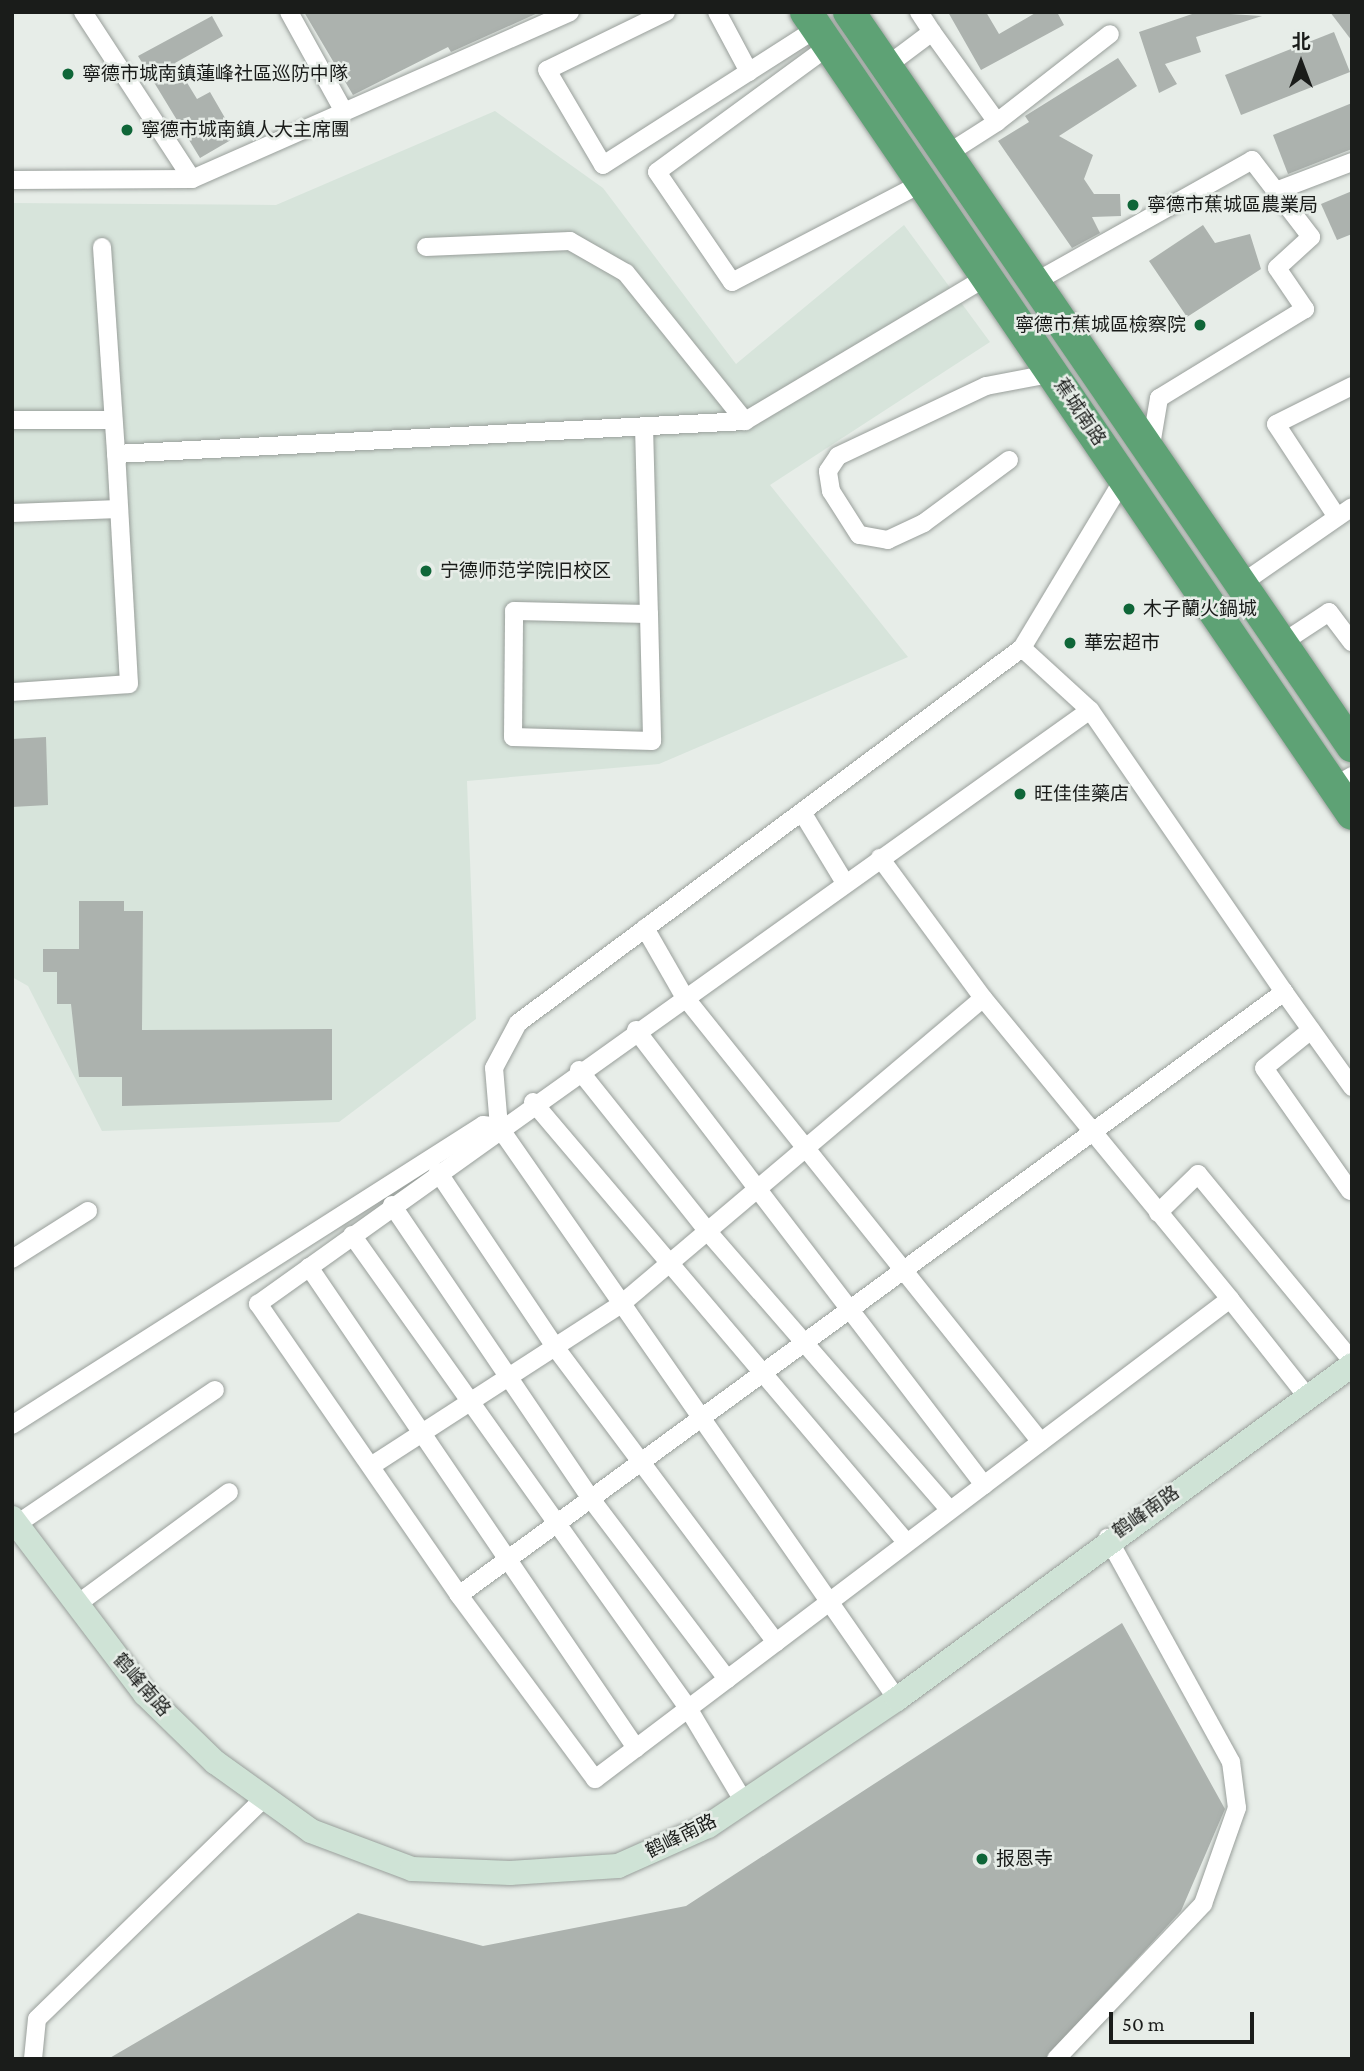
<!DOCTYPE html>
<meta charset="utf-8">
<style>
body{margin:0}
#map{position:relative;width:1364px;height:2071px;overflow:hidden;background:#e7ede8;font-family:"Crimson Pro","Noto Sans SC",serif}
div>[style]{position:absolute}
.built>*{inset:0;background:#d7e4db}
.building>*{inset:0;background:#acb2ae}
.roads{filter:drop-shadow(0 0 2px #999f9b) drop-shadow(0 0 2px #999f9b)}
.street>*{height:18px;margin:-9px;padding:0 9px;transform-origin:9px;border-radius:9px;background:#fff}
.secondary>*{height:24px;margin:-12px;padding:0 12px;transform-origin:12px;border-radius:12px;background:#cfe3d6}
.highway>*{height:32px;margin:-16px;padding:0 16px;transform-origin:16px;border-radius:16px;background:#5ea275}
.dots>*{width:19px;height:19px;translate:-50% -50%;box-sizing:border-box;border:4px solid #e7ede8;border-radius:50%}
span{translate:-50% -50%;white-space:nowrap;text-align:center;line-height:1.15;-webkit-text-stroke:5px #e7ede8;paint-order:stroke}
.poi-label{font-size:19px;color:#1a1c1a}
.left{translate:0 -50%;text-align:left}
.right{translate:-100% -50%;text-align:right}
.street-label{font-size:19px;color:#1a1c1a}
.frame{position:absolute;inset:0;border:14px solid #1a1c1a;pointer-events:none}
.north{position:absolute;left:1266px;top:28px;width:70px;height:70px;-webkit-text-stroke:5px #e7ede8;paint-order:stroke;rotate:0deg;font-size:19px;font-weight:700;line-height:28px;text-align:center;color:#1a1c1a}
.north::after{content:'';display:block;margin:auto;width:24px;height:32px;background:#1a1c1a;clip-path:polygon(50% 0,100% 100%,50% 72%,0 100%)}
.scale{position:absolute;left:1109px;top:2012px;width:145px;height:32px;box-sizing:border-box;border:4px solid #1a1c1a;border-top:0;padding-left:9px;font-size:21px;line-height:24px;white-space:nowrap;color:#1a1c1a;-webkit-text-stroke:5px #e7ede8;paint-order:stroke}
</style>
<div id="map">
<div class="built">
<i style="clip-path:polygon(495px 111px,603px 188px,736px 364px,904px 225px,990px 342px,770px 485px,908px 657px,659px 764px,467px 781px,476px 1019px,339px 1122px,102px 1131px,28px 986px,12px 977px,12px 203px,276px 205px)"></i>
</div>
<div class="building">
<i style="clip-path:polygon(304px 12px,540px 12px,451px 52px,448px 47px,353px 95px)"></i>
<i style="clip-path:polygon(948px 12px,986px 12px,999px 34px,1037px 12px,1057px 12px,1064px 25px,981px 70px)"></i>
<i style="clip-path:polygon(1198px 12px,1262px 16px,1196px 37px,1201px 52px,1165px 64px,1177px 84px,1159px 93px,1139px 32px)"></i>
<i style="clip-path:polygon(1330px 12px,1352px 12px,1352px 41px)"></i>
<i style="clip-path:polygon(212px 16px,223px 36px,175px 63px,197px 99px,210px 92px,236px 137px,200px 158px,138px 56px)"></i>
<i style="clip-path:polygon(1334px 32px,1350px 72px,1241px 115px,1225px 75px)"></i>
<i style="clip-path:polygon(1118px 58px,1137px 86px,1059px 136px,1093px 155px,1084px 179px,1094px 194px,1120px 194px,1121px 216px,1092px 217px,1100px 233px,1072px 248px,998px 141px,1029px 122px,1025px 116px)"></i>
<i style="clip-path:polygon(1352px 103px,1352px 149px,1288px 174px,1273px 135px)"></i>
<i style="clip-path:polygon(1352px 191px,1352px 234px,1337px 240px,1321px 204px)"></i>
<i style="clip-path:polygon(1203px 225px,1215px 243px,1250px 234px,1261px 269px,1187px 317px,1149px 261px)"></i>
<i style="clip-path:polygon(46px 737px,48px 805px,12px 807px,12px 739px)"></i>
<i style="clip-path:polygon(79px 901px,124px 901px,124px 911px,143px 911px,142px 1030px,332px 1029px,332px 1100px,122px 1106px,122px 1077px,79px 1077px,71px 1004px,57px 1004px,57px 972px,43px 972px,43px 949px,79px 949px)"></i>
<i style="clip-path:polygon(1122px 1623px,1225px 1809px,1181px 1911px,1045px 2059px,108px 2059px,358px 1913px,483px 1946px,686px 1906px)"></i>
</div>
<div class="roads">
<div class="street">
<i style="left:83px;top:12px;width:199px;rotate:56.9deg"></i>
<i style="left:192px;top:179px;width:413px;rotate:-23.8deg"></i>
<i style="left:289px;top:12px;width:112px;rotate:61.1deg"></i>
<i style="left:666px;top:12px;width:132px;rotate:154deg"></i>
<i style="left:547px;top:70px;width:110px;rotate:59.5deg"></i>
<i style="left:603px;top:165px;width:254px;rotate:-32.6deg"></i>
<i style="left:717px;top:12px;width:68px;rotate:61.9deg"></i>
<i style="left:919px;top:12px;width:24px;rotate:57deg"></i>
<i style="left:829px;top:46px;width:213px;rotate:143.8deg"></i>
<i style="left:657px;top:172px;width:133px;rotate:55.7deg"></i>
<i style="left:732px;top:282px;width:216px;rotate:-27.5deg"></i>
<i style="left:888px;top:65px;width:55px;rotate:-36.9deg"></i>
<i style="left:932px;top:32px;width:111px;rotate:54.2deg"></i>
<i style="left:997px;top:122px;width:143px;rotate:-37.9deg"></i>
<i style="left:947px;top:154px;width:59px;rotate:-32.6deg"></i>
<i style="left:12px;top:180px;width:180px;rotate:-0.3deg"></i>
<i style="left:1276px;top:191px;width:81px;rotate:-20.9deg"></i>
<i style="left:102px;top:247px;width:207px;rotate:86.1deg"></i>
<i style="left:426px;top:247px;width:144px;rotate:-2.4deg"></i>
<i style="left:570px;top:241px;width:64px;rotate:29.7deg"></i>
<i style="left:626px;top:273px;width:190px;rotate:51.2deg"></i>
<i style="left:1035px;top:282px;width:249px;rotate:-29.3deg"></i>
<i style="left:1252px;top:160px;width:97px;rotate:52.5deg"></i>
<i style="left:1311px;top:237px;width:46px;rotate:137.6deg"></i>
<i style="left:1277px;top:268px;width:50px;rotate:55.7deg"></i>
<i style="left:1305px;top:309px;width:171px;rotate:148.6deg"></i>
<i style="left:1159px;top:398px;width:54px;rotate:99.6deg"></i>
<i style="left:12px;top:420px;width:101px"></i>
<i style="left:644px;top:426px;width:188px;rotate:88.5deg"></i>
<i style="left:649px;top:614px;width:127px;rotate:88.6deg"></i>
<i style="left:652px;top:741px;width:139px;rotate:-178.4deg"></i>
<i style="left:513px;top:737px;width:126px;rotate:-89.5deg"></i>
<i style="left:514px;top:611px;width:135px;rotate:1.3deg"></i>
<i style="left:1009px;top:460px;width:106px;rotate:143.5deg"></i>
<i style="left:924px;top:523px;width:40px;rotate:155deg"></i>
<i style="left:888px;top:540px;width:29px;rotate:-170deg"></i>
<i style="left:859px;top:535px;width:52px;rotate:-122.5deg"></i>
<i style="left:831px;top:491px;width:20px;rotate:-99deg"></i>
<i style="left:828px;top:471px;width:18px;rotate:-56deg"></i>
<i style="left:838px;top:456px;width:164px;rotate:-25.3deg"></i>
<i style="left:986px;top:386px;width:69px;rotate:-10.8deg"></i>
<i style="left:12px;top:513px;width:107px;rotate:-2.1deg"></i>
<i style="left:1337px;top:517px;width:111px;rotate:-123.3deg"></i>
<i style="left:1276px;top:424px;width:85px;rotate:-26.6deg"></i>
<i style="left:1241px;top:584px;width:135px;rotate:-34.7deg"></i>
<i style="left:1282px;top:643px;width:56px;rotate:-33.4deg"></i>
<i style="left:1329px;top:612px;width:38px;rotate:53deg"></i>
<i style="left:12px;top:692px;width:117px;rotate:-3.9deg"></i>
<i style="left:129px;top:684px;width:230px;rotate:-93.2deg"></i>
<i style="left:116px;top:454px;width:630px;rotate:-3deg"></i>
<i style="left:745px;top:421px;width:283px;rotate:-30.8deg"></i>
<i style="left:1333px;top:787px;width:22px;rotate:-30deg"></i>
<i style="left:802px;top:812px;width:83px;rotate:58.8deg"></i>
<i style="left:645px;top:928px;width:78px;rotate:60.2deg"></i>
<i style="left:684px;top:996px;width:571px;rotate:51.32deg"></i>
<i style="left:1284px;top:992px;width:117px;rotate:54.4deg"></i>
<i style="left:983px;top:998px;width:389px;rotate:50.6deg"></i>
<i style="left:1230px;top:1299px;width:796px;rotate:142.91deg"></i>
<i style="left:595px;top:1779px;width:229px;rotate:-126.5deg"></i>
<i style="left:459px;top:1595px;width:354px;rotate:-124.6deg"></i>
<i style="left:258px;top:1304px;width:1022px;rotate:-35.52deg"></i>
<i style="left:1090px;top:710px;width:92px;rotate:-137.6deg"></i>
<i style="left:636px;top:1030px;width:573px;rotate:52.59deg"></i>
<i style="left:1311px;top:1030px;width:60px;rotate:141deg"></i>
<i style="left:1264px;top:1068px;width:150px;rotate:55deg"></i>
<i style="left:579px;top:1070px;width:208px;rotate:51.4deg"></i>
<i style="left:709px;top:1233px;width:367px;rotate:49deg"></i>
<i style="left:533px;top:1102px;width:578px;rotate:49.7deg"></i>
<i style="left:499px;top:1127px;width:697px;rotate:55.17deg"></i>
<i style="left:438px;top:1172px;width:211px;rotate:56.2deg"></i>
<i style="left:555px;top:1347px;width:369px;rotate:53.2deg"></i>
<i style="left:392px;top:1205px;width:355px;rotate:55.9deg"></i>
<i style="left:591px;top:1499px;width:226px;rotate:52.9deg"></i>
<i style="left:1158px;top:1213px;width:56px;rotate:-44.3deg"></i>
<i style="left:1198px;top:1174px;width:242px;rotate:50.5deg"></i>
<i style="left:352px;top:1235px;width:580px;rotate:54.61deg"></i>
<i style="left:688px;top:1708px;width:109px;rotate:59.2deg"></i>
<i style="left:12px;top:1259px;width:90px;rotate:-32.3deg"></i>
<i style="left:309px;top:1267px;width:582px;rotate:55.79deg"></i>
<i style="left:1230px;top:1299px;width:127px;rotate:51.7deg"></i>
<i style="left:12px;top:1425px;width:558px;rotate:-32.49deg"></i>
<i style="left:483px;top:1125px;width:16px;rotate:7deg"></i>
<i style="left:499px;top:1127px;width:59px;rotate:-94.8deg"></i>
<i style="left:494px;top:1068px;width:51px;rotate:-61.9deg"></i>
<i style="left:518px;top:1023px;width:628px;rotate:-36.65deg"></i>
<i style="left:1022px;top:648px;width:198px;rotate:-59deg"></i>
<i style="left:371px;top:1466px;width:297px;rotate:-32.9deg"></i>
<i style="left:620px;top:1305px;width:475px;rotate:-40.2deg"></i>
<i style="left:983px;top:998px;width:174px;rotate:-126.3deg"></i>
<i style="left:17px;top:1524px;width:239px;rotate:-34.1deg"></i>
<i style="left:459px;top:1595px;width:1022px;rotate:-36.16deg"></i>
<i style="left:1284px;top:992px;width:342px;rotate:-124.5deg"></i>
<i style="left:76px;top:1605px;width:190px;rotate:-36.4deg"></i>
<i style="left:33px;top:2059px;width:40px;rotate:-84.3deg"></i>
<i style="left:37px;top:2019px;width:314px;rotate:-44.2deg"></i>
<i style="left:1056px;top:2059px;width:214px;rotate:-46.5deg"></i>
<i style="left:1203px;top:1904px;width:102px;rotate:-70.5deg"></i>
<i style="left:1237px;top:1808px;width:46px;rotate:-97.4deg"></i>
<i style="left:1231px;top:1762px;width:256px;rotate:-118.8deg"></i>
</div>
<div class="secondary">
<i style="left:12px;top:1518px;width:221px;rotate:52.9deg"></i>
<i style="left:145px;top:1694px;width:98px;rotate:44.2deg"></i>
<i style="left:215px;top:1762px;width:118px;rotate:35.7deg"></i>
<i style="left:311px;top:1831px;width:108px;rotate:20.6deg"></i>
<i style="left:412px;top:1869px;width:98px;rotate:2.3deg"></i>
<i style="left:510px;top:1873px;width:108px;rotate:-3.7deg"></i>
<i style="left:618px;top:1866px;width:98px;rotate:-24deg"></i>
<i style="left:708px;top:1826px;width:228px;rotate:-33.9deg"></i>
<i style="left:897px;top:1699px;width:564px;rotate:-36.28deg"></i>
</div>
<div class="highway">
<i style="left:806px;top:12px;width:970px;rotate:55.75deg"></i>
<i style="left:849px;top:12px;width:890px;rotate:55.58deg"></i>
</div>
</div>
<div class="dots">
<i style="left:68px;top:74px;background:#0f6638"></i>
<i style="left:127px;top:130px;background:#0f6638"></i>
<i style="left:1133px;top:205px;background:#0f6638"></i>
<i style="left:1200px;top:325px;background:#0f6638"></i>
<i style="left:426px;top:571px;background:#0f6638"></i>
<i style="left:1129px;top:609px;background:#0f6638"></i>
<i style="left:1070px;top:643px;background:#0f6638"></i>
<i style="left:1020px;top:794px;background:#0f6638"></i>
<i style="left:982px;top:1859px;background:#0f6638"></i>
</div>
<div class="poi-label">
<span class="left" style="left:82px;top:74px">寧德市城南鎮蓮峰社區巡防中隊</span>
<span class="left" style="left:141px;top:130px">寧德市城南鎮人大主席團</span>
<span class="left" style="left:1147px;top:205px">寧德市蕉城區農業局</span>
<span class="right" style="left:1186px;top:325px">寧德市蕉城區檢察院</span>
<span class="left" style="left:440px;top:571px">宁德师范学院旧校区</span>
<span class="left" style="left:1143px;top:609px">木子蘭火鍋城</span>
<span class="left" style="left:1084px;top:643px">華宏超市</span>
<span class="left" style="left:1034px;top:794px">旺佳佳藥店</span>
<span class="left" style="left:996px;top:1859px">报恩寺</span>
</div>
<div class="street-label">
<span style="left:1080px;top:412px;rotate:56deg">蕉城南路</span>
<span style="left:1146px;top:1512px;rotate:-35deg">鹤峰南路</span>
<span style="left:142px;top:1685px;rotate:49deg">鹤峰南路</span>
<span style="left:681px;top:1836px;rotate:-26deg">鹤峰南路</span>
</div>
<div class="frame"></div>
<div class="north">北</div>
<div class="scale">50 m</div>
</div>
